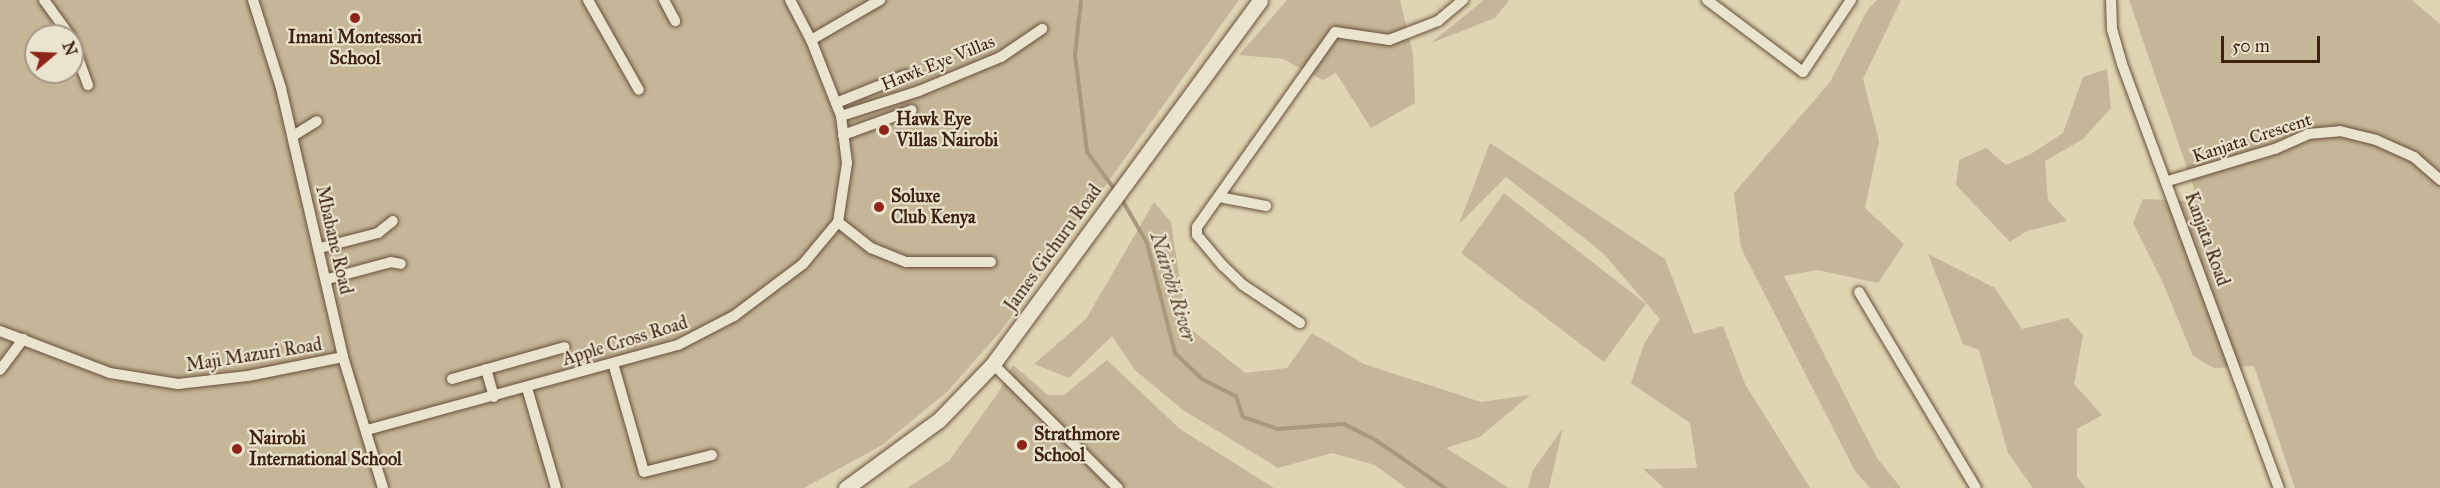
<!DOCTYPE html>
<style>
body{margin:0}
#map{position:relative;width:2440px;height:488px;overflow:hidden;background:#dfd5b3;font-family:"IM FELL Great Primer",serif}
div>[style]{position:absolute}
.green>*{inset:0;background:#c4b697}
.stream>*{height:4px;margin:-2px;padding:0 2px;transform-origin:2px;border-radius:2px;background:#a9987b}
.roads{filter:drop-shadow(0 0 2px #674e38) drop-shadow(0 0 2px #674e38)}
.minor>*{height:10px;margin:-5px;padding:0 5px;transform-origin:5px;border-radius:5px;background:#eae4ce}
.secondary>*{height:15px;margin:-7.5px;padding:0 7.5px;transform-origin:7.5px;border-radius:7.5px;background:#eae4ce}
.dots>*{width:16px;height:16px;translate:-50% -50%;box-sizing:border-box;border:3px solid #eae4ce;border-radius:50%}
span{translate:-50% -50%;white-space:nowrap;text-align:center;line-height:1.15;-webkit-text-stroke:4.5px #eae4ce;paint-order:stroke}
.poi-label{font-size:18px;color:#3f210f;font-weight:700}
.left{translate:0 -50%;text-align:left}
.street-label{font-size:18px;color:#3f210f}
.water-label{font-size:20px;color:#5f452f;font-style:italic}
.north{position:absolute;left:24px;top:24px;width:60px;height:60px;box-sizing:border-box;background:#eae4ce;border:2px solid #a69682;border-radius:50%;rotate:71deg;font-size:16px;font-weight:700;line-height:24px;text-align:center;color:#3f210f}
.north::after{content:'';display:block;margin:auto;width:21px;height:27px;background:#8f2418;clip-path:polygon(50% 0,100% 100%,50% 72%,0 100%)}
.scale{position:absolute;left:2221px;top:36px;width:99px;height:27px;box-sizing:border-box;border:3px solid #3f210f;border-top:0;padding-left:8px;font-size:18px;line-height:21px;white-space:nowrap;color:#3f210f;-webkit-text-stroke:4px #eae4ce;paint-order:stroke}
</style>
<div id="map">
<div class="green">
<i style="clip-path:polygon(evenodd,0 0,1239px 0,1000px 332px,947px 392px,882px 445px,804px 488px,0 488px,0 0,36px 36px,72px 36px,72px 72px,36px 72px,36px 36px)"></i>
<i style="clip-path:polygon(1287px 0,1400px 0,1413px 54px,1415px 103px,1371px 128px,1336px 73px,1323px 80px,1283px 59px,1239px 55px)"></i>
<i style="clip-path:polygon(1484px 0,1509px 0,1495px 18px,1431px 43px)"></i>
<i style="clip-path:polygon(1877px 0,1901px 0,1863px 79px,1879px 141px,1865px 208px,1904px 244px,1878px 283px,1818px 270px,1784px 276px,1877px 458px,1901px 488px,1870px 488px,1855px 471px,1741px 248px,1734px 193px,1830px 82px,1868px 9px)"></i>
<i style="clip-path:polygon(2129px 0,2412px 0,2440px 24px,2440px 488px,2295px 488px,2254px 366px,2214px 368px,2193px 356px,2163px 283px,2133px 223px,2143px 199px,2186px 201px,2196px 194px)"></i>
<i style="clip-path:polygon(2107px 69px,2111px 108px,2083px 139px,2045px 161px,2048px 200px,2067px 221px,2027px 231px,2010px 242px,1956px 185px,1959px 160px,1986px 148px,2006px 165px,2031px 154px,2063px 133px,2083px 77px)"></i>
<i style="clip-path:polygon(1490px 143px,1665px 259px,1694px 334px,1723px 326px,1745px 384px,1810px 488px,1664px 488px,1643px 469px,1697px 468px,1690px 423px,1631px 383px,1644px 344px,1660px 319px,1603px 253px,1506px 177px,1459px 224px)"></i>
<i style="clip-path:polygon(1504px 193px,1646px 304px,1604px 362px,1461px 253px)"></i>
<i style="clip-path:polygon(1154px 202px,1171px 222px,1187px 326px,1245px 373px,1287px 368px,1312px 333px,1364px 364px,1481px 402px,1530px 395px,1480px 437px,1446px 448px,1509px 488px,1406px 488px,1375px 465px,1332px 453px,1278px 468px,1183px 410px,1135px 370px,1112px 336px,1069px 378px,1034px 364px,1086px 319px)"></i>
<i style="clip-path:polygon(1928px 254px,1995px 288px,2022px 329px,2068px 318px,2083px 335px,2074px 384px,2102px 415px,2077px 429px,2077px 477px,2086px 488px,2033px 488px,2008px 453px,1979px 350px,1963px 344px)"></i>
<i style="clip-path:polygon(1107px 360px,1180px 429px,1274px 488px,907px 488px,949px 461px,998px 393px,1013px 365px,1048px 395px,1064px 395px)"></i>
<i style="clip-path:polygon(1563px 428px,1549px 488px,1528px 488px,1533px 470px)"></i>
</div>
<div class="stream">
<i style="left:1081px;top:0;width:55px;rotate:96.2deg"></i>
<i style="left:1075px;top:55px;width:98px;rotate:82.9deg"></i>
<i style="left:1087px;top:152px;width:47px;rotate:53.6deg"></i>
<i style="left:1121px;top:198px;width:52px;rotate:60deg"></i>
<i style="left:1147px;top:243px;width:114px;rotate:75.7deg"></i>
<i style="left:1175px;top:353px;width:37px;rotate:44deg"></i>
<i style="left:1202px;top:379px;width:38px;rotate:27deg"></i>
<i style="left:1236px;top:396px;width:22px;rotate:72deg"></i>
<i style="left:1243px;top:417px;width:36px;rotate:19deg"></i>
<i style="left:1277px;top:429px;width:67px;rotate:-4.3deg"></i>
<i style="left:1344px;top:424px;width:37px;rotate:27deg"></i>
<i style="left:1377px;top:441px;width:83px;rotate:34.7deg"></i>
</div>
<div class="roads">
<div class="minor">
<i style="left:44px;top:0;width:44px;rotate:54.2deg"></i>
<i style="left:253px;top:0;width:92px;rotate:72.3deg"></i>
<i style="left:281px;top:88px;width:276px;rotate:77deg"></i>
<i style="left:343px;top:357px;width:137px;rotate:73deg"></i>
<i style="left:588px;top:0;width:103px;rotate:60.5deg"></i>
<i style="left:664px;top:0;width:24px;rotate:62deg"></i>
<i style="left:1707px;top:0;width:120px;rotate:36.9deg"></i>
<i style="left:1803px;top:72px;width:87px;rotate:-56.3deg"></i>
<i style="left:2111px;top:0;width:29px;rotate:88deg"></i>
<i style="left:2112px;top:29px;width:36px;rotate:74deg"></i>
<i style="left:2122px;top:64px;width:452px;rotate:69.7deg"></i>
<i style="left:811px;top:40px;width:80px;rotate:-30.1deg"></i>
<i style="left:72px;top:41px;width:47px;rotate:70deg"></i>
<i style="left:836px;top:103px;width:75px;rotate:-21.8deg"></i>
<i style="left:841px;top:116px;width:82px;rotate:-17.8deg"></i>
<i style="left:919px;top:91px;width:89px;rotate:-22.5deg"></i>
<i style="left:1001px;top:57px;width:50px;rotate:-34.3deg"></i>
<i style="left:843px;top:135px;width:73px;rotate:-19.9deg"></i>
<i style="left:293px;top:136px;width:28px;rotate:-32deg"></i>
<i style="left:2168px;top:181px;width:112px;rotate:-16.7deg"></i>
<i style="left:2275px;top:149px;width:36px;rotate:-24deg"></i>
<i style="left:2308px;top:134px;width:32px;rotate:-5deg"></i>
<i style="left:2340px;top:131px;width:37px;rotate:14deg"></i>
<i style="left:2376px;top:140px;width:42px;rotate:24.1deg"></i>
<i style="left:2414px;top:157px;width:35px;rotate:41deg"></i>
<i style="left:1219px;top:197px;width:48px;rotate:10.8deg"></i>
<i style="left:838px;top:222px;width:42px;rotate:38.2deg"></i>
<i style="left:871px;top:248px;width:38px;rotate:22deg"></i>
<i style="left:906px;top:262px;width:85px"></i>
<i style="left:320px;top:248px;width:60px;rotate:-14.5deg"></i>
<i style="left:378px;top:233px;width:19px;rotate:-39deg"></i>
<i style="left:328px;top:279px;width:65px;rotate:-15.1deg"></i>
<i style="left:391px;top:262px;width:10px;rotate:11deg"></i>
<i style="left:1859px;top:292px;width:228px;rotate:59.2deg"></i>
<i style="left:1300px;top:323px;width:69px;rotate:-146.3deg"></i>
<i style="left:1243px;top:285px;width:28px;rotate:-136deg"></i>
<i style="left:1223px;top:266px;width:40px;rotate:-130deg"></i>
<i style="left:1197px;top:235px;width:8px;rotate:-90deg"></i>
<i style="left:1197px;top:227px;width:239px;rotate:-54.7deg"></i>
<i style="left:1335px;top:32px;width:55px;rotate:8.4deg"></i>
<i style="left:1389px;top:40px;width:53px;rotate:-21.2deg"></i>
<i style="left:1438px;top:21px;width:33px;rotate:-40deg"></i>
<i style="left:0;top:331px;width:118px;rotate:20.9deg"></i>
<i style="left:110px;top:373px;width:69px;rotate:9.2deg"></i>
<i style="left:178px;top:384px;width:70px;rotate:-6.5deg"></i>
<i style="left:248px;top:376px;width:97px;rotate:-11.3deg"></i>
<i style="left:613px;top:363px;width:113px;rotate:74.1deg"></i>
<i style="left:644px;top:472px;width:70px;rotate:-14deg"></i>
<i style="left:993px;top:364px;width:176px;rotate:44.8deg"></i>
<i style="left:486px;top:369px;width:29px;rotate:74deg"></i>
<i style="left:0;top:370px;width:39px;rotate:-53deg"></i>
<i style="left:452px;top:379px;width:117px;rotate:-15.8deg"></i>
<i style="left:527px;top:388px;width:104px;rotate:73.8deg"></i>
<i style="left:367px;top:430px;width:322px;rotate:-15.3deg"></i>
<i style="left:678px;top:345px;width:63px;rotate:-27.4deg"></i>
<i style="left:734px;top:316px;width:86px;rotate:-37deg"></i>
<i style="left:803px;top:264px;width:55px;rotate:-50.2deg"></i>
<i style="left:838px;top:222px;width:60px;rotate:-81.3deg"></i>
<i style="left:847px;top:163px;width:47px;rotate:-97.3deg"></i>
<i style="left:841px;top:116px;width:82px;rotate:-111.5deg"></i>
<i style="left:811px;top:40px;width:45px;rotate:-117.7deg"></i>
</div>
<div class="secondary">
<i style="left:846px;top:488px;width:115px;rotate:-36.2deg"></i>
<i style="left:939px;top:420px;width:78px;rotate:-46deg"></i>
<i style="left:993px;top:364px;width:451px;rotate:-53.7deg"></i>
</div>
</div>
<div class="dots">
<i style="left:355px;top:18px;background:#8f2418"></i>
<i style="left:884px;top:130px;background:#8f2418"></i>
<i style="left:879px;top:207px;background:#8f2418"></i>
<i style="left:1022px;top:445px;background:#8f2418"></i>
<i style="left:237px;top:449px;background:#8f2418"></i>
</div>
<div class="poi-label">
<span style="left:355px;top:48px">Imani Montessori<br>School</span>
<span class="left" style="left:896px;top:130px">Hawk Eye<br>Villas Nairobi</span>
<span class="left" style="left:891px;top:207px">Soluxe<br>Club Kenya</span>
<span class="left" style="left:1034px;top:445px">Strathmore<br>School</span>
<span class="left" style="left:249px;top:449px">Nairobi<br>International School</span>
</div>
<div class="street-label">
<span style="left:938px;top:63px;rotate:-22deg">Hawk Eye Villas</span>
<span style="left:2252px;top:138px;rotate:-18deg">Kanjata Crescent</span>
<span style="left:2207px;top:239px;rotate:70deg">Kanjata Road</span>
<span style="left:334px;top:240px;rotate:77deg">Mbabane Road</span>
<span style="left:1053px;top:248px;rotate:-54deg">James Gichuru Road</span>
<span style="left:625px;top:341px;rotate:-17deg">Apple Cross Road</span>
<span style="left:254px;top:355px;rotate:-9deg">Maji Mazuri Road</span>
</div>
<div class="water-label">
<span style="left:1173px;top:287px;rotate:73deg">Nairobi River</span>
</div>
<div class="north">N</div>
<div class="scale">50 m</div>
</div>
